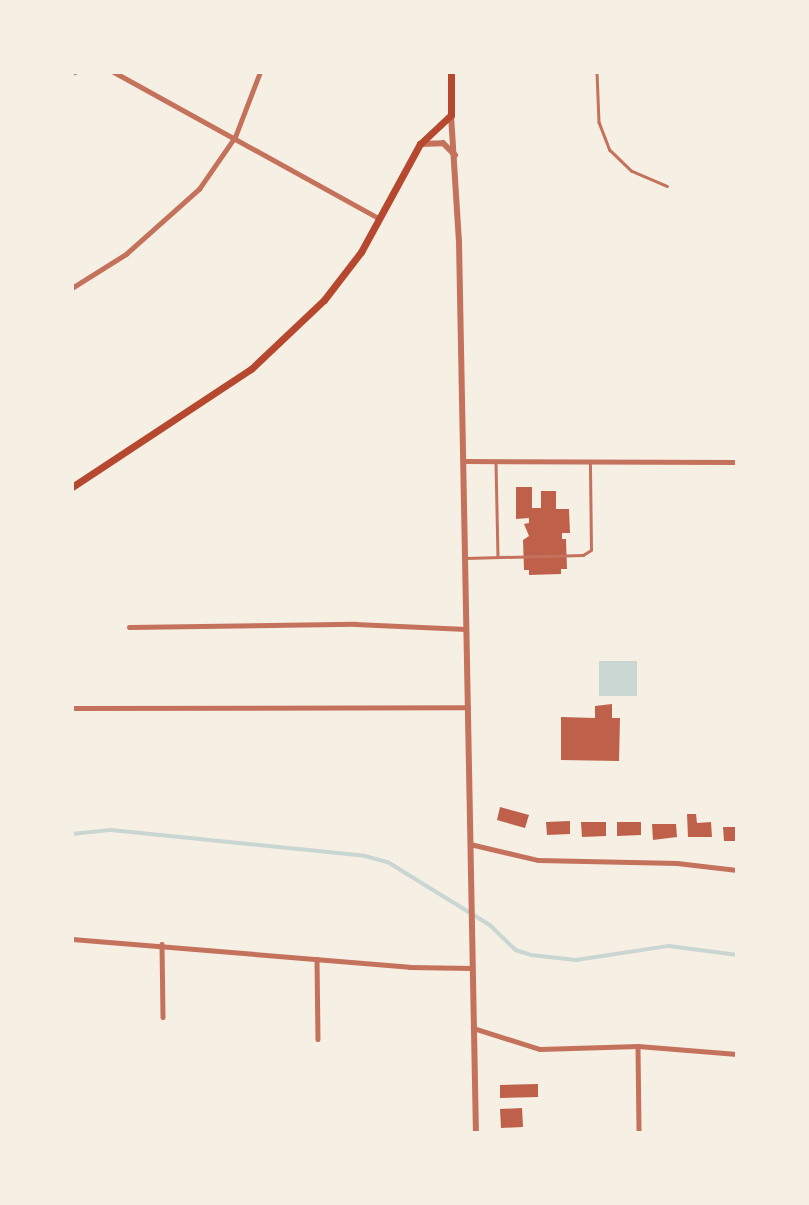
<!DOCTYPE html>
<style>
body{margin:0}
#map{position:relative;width:809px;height:1205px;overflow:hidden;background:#f6efe4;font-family:"IBM Plex Serif",serif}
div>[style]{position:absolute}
.water>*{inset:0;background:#c9d6d2}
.stream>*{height:3.5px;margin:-1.75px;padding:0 1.75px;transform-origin:1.75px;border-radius:1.75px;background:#c9d6d2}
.building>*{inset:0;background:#bf614a}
.service>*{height:2.5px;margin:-1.25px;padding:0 1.25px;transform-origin:1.25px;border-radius:1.25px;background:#c5725c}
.minor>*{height:4.5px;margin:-2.25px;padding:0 2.25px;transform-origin:2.25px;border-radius:2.25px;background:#c5725c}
.tertiary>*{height:6px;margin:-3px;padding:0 3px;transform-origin:3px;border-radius:3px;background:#c5725c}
.secondary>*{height:7px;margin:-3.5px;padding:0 3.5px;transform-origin:3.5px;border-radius:3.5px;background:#b5482f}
span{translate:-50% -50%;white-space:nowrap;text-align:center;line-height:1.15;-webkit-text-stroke:5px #f6efe4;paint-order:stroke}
.frame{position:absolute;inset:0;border:74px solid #f6efe4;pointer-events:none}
</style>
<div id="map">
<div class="water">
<i style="clip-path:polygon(599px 661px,637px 661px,637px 696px,599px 696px)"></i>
</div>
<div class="stream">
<i style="left:72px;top:834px;width:39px;rotate:-6deg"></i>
<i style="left:111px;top:830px;width:255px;rotate:5.8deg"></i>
<i style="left:365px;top:856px;width:24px;rotate:15deg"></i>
<i style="left:388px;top:862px;width:120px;rotate:31.7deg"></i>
<i style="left:490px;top:925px;width:36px;rotate:44deg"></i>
<i style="left:516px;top:950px;width:16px;rotate:18deg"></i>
<i style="left:531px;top:955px;width:45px;rotate:6.3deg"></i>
<i style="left:576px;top:960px;width:94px;rotate:-8.6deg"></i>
<i style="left:669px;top:946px;width:69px;rotate:7.5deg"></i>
</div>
<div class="building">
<i style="clip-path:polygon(516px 487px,532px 487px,532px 508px,541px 508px,541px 491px,556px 491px,556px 509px,569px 509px,570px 533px,562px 533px,562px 539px,566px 539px,567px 569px,561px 569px,561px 574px,529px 575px,529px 570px,524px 570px,523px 540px,529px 536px,524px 524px,529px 523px,529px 518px,516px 519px)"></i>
<i style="clip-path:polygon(612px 704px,612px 718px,620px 718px,619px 761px,561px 760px,561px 717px,595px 718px,595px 706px)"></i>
<i style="clip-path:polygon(500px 807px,529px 815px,525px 828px,497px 820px)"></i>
<i style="clip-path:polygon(687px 814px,696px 814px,697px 823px,711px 822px,712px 837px,688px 837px)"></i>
<i style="clip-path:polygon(570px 821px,570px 834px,547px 835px,546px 822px)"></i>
<i style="clip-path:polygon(581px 822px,606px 822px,606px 836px,582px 837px)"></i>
<i style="clip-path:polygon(617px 822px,641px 822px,641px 835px,617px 836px)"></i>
<i style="clip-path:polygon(652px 824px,676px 824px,677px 837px,653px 840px)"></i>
<i style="clip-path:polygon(723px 827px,737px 827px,737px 841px,724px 841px)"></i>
<i style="clip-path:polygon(538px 1084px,538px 1097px,500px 1098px,500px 1085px)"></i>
<i style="clip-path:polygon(522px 1108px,523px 1127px,501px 1128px,500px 1109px)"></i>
</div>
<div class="service">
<i style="left:597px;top:72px;width:50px;rotate:87.7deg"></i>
<i style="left:599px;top:122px;width:30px;rotate:69deg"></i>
<i style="left:610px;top:150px;width:30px;rotate:44deg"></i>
<i style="left:632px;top:171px;width:38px;rotate:23deg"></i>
<i style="left:496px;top:462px;width:94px;rotate:88.8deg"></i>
<i style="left:466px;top:558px;width:117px;rotate:-1.5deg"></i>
<i style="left:583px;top:555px;width:9px;rotate:-32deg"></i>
<i style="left:591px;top:550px;width:88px;rotate:-90.7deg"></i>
</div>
<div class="minor">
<i style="left:114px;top:72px;width:303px;rotate:28.9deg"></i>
<i style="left:72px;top:73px;width:3px;rotate:-18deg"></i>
<i style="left:72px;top:288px;width:64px;rotate:-32.2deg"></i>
<i style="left:126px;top:254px;width:98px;rotate:-41.7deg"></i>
<i style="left:199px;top:189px;width:63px;rotate:-55.3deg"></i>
<i style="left:235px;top:137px;width:70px;rotate:-69deg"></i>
<i style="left:463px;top:461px;width:274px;rotate:0.2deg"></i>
<i style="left:129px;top:627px;width:226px;rotate:-0.8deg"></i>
<i style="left:355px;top:624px;width:111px;rotate:2.6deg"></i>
<i style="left:72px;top:708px;width:396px;rotate:-0.1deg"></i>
<i style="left:470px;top:844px;width:70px;rotate:13.2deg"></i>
<i style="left:538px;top:860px;width:139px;rotate:1.2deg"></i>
<i style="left:677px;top:863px;width:60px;rotate:6.7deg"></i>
<i style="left:72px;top:939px;width:338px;rotate:4.7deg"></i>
<i style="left:409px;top:967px;width:63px;rotate:0.9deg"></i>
<i style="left:162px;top:944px;width:73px;rotate:89.2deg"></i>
<i style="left:317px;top:959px;width:80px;rotate:89.3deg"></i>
<i style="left:473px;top:1028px;width:70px;rotate:17.4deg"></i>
<i style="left:540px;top:1049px;width:98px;rotate:-1.8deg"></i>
<i style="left:638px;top:1046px;width:99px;rotate:4.6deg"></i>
<i style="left:638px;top:1047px;width:86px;rotate:89.3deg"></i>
</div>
<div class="tertiary">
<i style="left:451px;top:115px;width:127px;rotate:86.4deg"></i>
<i style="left:459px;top:242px;width:891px;rotate:88.91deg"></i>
<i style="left:420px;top:144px;width:23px;rotate:-2deg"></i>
<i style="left:443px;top:143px;width:17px;rotate:45deg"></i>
</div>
<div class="secondary">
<i style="left:72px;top:487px;width:214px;rotate:-33.4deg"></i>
<i style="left:251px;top:369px;width:100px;rotate:-43.4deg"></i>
<i style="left:324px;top:300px;width:61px;rotate:-52.4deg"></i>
<i style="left:361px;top:252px;width:123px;rotate:-61.4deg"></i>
<i style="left:420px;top:144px;width:42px;rotate:-43.1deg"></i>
<i style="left:451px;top:115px;width:43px;rotate:-90deg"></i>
</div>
<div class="frame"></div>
</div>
